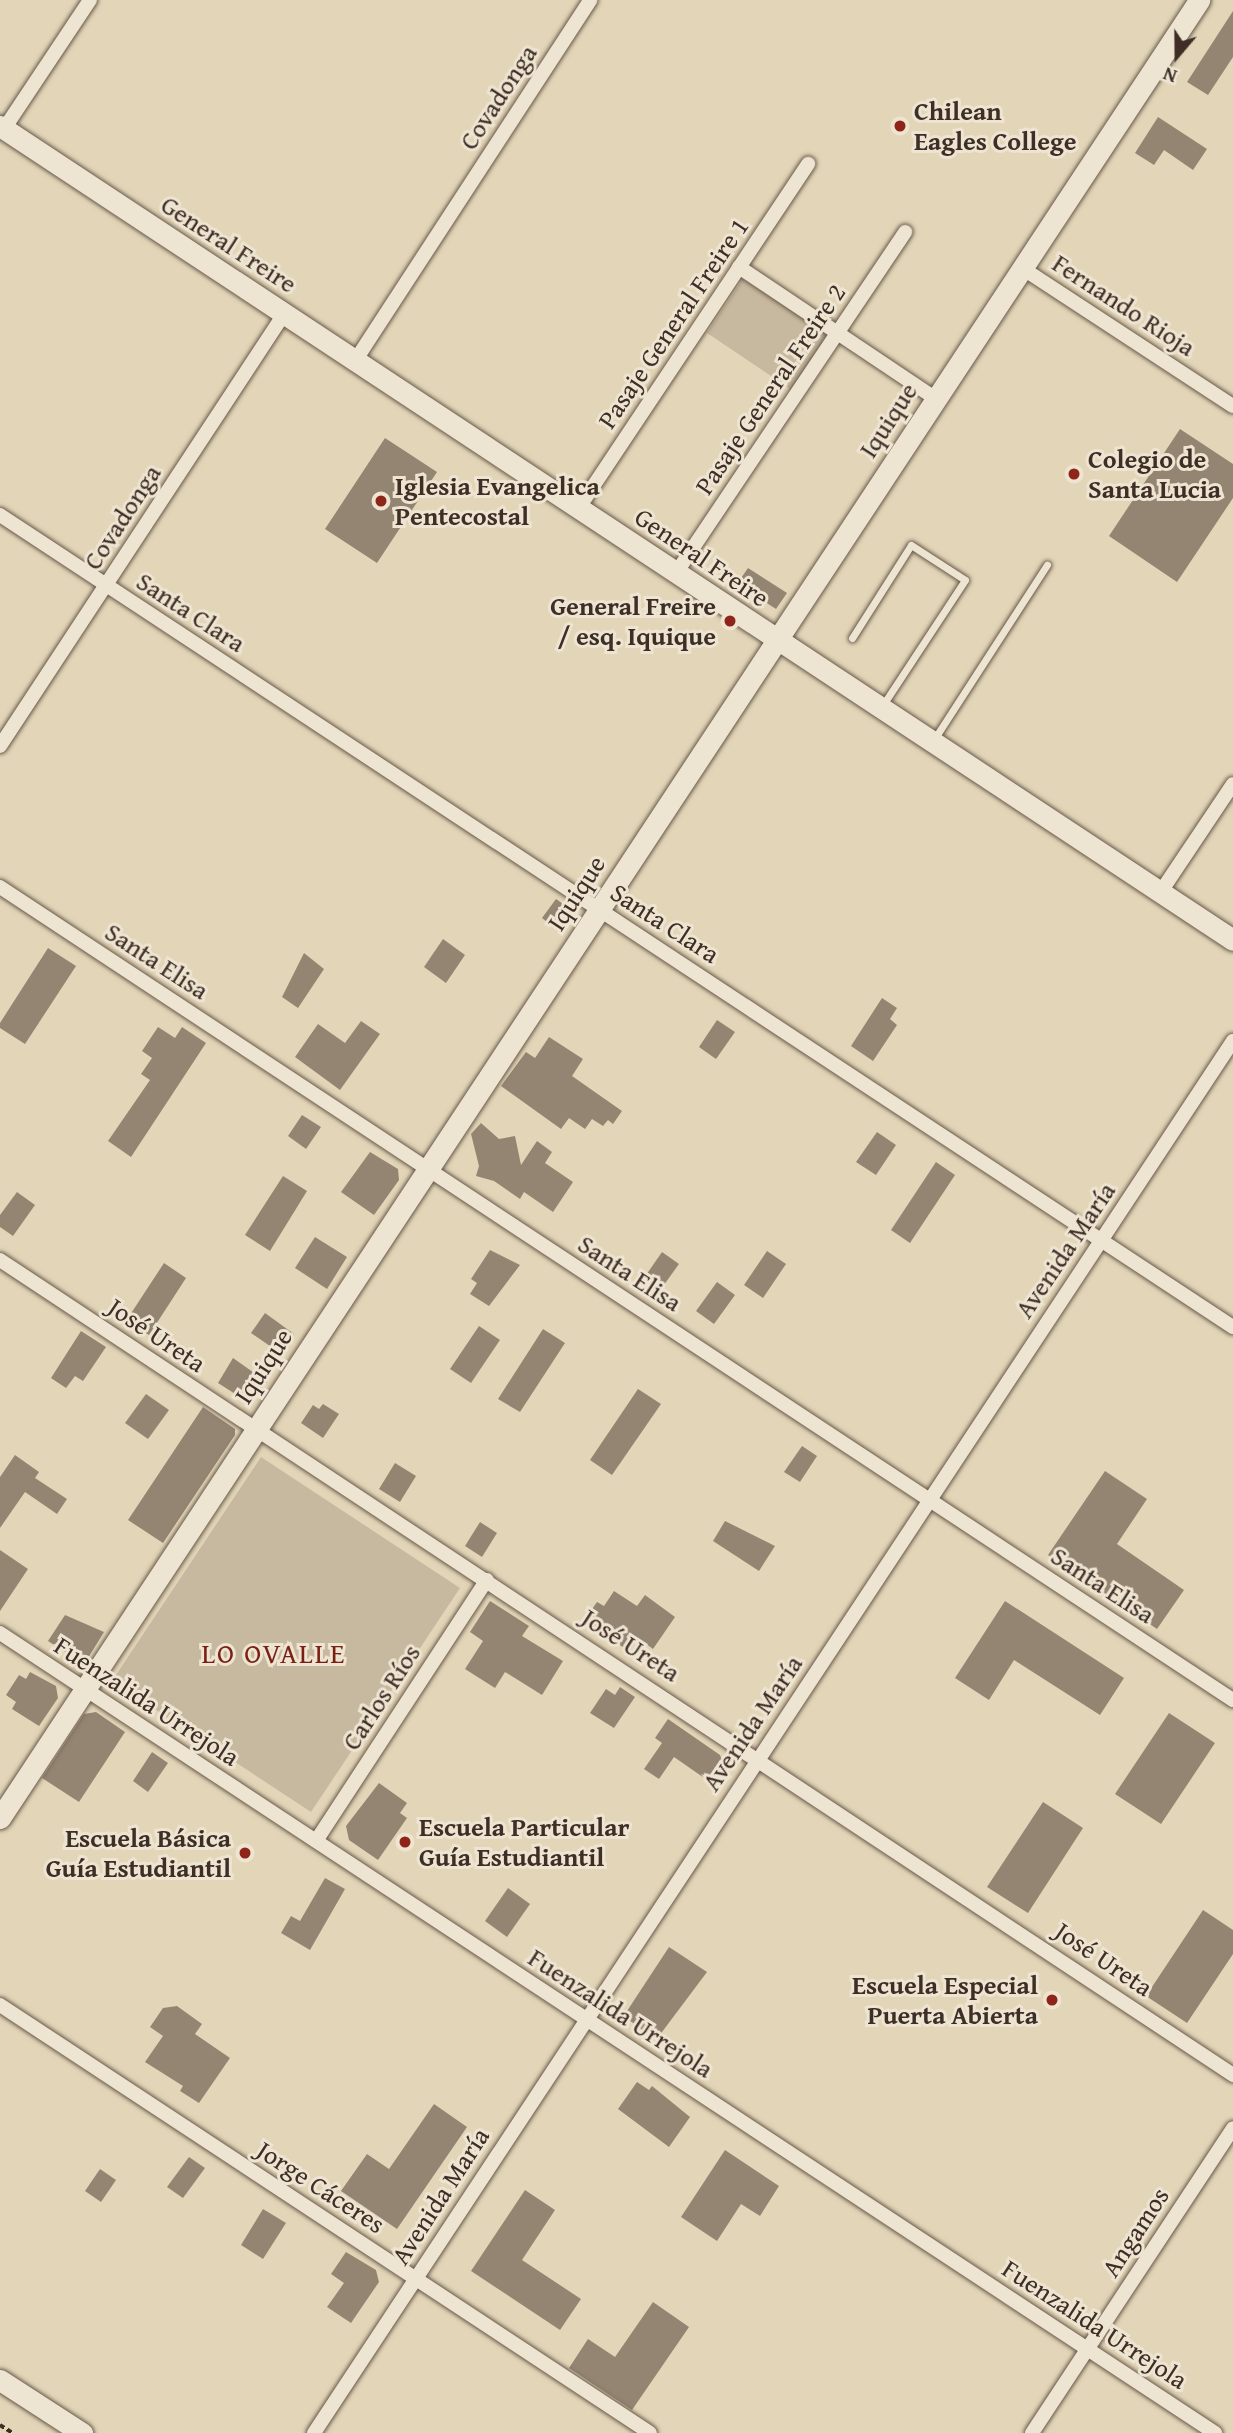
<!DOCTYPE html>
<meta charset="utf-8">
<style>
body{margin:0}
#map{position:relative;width:1233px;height:2433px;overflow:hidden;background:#e3d6b8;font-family:"Gentium Book Plus",serif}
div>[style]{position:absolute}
.green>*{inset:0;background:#c7b99f}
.building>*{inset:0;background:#948572}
.path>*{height:3.5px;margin-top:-1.75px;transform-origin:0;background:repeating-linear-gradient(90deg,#3f2e26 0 5px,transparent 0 8.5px)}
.roads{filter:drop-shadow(0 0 2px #68584a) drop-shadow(0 0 2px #68584a)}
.lane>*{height:7px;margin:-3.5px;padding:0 3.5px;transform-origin:3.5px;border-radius:3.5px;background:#ede4d1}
.street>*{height:14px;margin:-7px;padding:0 7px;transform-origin:7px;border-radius:7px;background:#ede4d1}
.secondary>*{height:21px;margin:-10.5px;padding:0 10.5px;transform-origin:10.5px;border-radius:10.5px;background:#ede4d1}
.dots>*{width:19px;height:19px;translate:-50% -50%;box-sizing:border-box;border:4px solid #ede4d1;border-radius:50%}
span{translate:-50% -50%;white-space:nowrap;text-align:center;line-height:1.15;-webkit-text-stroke:6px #ede4d1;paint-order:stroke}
.street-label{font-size:26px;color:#3f2e26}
.poi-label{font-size:26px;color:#3f2e26;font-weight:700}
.left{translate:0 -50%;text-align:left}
.right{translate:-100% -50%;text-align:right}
.neighbourhood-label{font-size:28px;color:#7a1f14;letter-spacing:2px}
.north{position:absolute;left:1142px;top:21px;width:70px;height:70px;-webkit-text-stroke:5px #ede4d1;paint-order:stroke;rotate:200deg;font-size:19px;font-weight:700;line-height:28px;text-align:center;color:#3f2e26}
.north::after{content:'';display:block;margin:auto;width:24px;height:32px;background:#3f2e26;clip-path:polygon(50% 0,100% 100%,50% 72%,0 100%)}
</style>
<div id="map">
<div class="green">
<i style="clip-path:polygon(743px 279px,829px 335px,792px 390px,707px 333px)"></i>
<i style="clip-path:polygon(261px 1457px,460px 1588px,311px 1812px,112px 1681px)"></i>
</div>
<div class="building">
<i style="clip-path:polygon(1233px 11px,1233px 57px,1208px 95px,1187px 82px)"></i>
<i style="clip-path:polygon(1158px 117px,1207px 149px,1193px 170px,1164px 150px,1154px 165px,1135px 153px)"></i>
<i style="clip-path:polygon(1180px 429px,1233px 464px,1233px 498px,1177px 582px,1109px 536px)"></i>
<i style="clip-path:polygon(385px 438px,437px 472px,377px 563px,325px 529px)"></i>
<i style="clip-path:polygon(748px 568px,787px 593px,776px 609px,737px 584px)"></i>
<i style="clip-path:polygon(556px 899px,569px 908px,571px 919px,560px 932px,542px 918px)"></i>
<i style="clip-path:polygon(443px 939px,465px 955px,446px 983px,424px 967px)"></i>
<i style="clip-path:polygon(48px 948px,76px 966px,25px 1044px,0 1028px,0 1023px)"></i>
<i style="clip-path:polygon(304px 953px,324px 969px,298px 1008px,282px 997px)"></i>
<i style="clip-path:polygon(882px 998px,897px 1008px,890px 1019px,897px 1025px,873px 1061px,851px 1046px)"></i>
<i style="clip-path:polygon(717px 1020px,735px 1032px,716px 1059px,699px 1047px)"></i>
<i style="clip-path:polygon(361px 1021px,380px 1034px,340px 1090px,295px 1057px,318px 1024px,345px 1043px)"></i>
<i style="clip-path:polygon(158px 1027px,175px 1038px,182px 1027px,206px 1043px,131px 1157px,108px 1141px,150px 1080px,141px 1074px,152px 1058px,142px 1051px)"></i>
<i style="clip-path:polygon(549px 1037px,583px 1059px,572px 1076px,622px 1111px,613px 1124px,608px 1120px,603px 1126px,592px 1119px,585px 1129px,569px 1118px,561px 1129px,501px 1086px,526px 1052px,535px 1058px)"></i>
<i style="clip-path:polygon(302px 1115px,321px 1127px,306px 1149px,288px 1136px)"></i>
<i style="clip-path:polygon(481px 1123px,499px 1139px,515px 1136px,521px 1165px,537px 1141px,552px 1152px,545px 1163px,573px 1182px,553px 1212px,524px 1192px,520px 1199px,494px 1181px,476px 1176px,479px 1166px,471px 1134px)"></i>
<i style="clip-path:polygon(877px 1132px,896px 1145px,876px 1175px,856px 1162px)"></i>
<i style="clip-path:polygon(370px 1152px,398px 1169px,399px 1180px,374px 1215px,341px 1192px)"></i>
<i style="clip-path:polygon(936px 1162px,955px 1175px,910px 1243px,891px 1230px)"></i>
<i style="clip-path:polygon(283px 1176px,307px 1191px,270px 1251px,245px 1235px)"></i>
<i style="clip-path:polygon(17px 1192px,35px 1205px,13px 1236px,0 1227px,0 1215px)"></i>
<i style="clip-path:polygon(315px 1237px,347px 1257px,327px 1289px,295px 1268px)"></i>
<i style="clip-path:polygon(490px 1250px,520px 1265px,489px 1306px,470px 1294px,477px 1283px,471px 1279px)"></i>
<i style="clip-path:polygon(767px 1251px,786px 1264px,763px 1298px,744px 1285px)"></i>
<i style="clip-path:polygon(662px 1252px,679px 1264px,661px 1289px,644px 1278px)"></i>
<i style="clip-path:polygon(164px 1263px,186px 1278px,149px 1335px,126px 1321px)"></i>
<i style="clip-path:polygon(717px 1282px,735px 1295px,714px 1324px,696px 1311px)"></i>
<i style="clip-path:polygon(265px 1313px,294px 1334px,280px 1353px,251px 1333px)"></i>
<i style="clip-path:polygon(479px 1326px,500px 1340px,471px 1383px,450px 1369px)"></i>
<i style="clip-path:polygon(543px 1329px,565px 1343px,520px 1412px,498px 1399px)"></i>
<i style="clip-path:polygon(81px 1331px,106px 1347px,83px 1381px,75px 1376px,66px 1388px,51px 1378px)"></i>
<i style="clip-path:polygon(233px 1358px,267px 1382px,255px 1398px,243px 1399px,218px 1383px)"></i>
<i style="clip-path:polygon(638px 1389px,661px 1404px,612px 1475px,590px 1460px)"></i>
<i style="clip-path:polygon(146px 1394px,169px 1410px,148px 1439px,125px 1423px)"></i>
<i style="clip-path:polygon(323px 1404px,339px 1414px,323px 1438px,301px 1423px,313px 1405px,319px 1409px)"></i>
<i style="clip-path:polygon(203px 1407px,235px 1429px,235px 1435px,163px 1543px,128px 1520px)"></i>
<i style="clip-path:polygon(802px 1446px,817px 1456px,800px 1482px,784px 1472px)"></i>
<i style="clip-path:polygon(15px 1455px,39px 1472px,35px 1478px,67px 1499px,57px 1514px,25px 1492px,0 1528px,0 1477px)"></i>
<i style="clip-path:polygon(395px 1463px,416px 1476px,400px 1502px,379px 1489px)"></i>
<i style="clip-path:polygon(1105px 1471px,1147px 1499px,1117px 1544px,1184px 1590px,1157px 1629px,1048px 1555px)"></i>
<i style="clip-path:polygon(725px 1521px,775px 1546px,759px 1571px,713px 1541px)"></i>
<i style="clip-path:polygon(480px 1522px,497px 1533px,482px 1557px,465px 1546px)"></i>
<i style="clip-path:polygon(0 1550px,28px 1569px,0 1611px)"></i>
<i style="clip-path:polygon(614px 1591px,637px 1606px,645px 1595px,675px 1617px,653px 1649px,638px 1638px,629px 1651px,583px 1622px,597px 1602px,604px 1606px)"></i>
<i style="clip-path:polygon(490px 1601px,529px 1626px,522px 1636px,563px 1661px,542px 1695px,505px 1672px,495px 1688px,465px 1669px,483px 1641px,470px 1632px)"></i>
<i style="clip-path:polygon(1005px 1601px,1124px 1678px,1100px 1715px,1014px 1660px,989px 1700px,955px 1678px)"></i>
<i style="clip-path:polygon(65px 1615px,104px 1632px,88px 1658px,77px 1660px,48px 1641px)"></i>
<i style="clip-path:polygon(30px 1672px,56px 1686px,58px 1698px,39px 1726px,12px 1709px,16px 1702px,6px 1695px,19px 1675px,26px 1679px)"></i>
<i style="clip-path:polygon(620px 1687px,635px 1697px,614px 1728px,590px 1713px,606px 1689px,615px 1695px)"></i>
<i style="clip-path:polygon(96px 1712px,125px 1732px,79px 1802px,42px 1778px,84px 1714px)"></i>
<i style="clip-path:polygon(1169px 1713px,1215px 1743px,1161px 1824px,1115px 1794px)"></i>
<i style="clip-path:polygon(668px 1719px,720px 1755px,723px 1763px,710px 1782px,674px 1757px,659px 1779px,644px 1769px,662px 1743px,655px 1738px)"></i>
<i style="clip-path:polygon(152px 1752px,168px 1763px,148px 1792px,133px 1781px)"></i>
<i style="clip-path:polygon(379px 1783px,407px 1803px,400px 1813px,407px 1818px,378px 1860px,349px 1840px,346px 1826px)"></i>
<i style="clip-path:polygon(1043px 1802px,1083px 1828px,1028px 1913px,987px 1887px)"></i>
<i style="clip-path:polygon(325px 1878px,345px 1889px,310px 1950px,281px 1933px,291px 1916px,300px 1921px)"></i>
<i style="clip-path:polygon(508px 1888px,530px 1904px,507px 1937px,485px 1921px)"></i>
<i style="clip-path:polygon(1203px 1910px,1233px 1930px,1233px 1954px,1187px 2023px,1146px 1996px)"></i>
<i style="clip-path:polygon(669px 1947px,707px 1972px,656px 2040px,629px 2020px,627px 2011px)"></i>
<i style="clip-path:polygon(177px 2006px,202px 2024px,195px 2034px,230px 2058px,199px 2103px,180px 2091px,183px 2086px,145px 2062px,163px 2036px,150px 2027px,163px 2008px)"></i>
<i style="clip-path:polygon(637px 2082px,649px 2090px,652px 2086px,690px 2117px,669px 2147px,618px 2109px)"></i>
<i style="clip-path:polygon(434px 2104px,467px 2127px,397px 2229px,341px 2191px,367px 2154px,389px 2169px)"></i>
<i style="clip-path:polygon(725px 2150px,779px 2186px,760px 2216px,741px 2204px,717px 2241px,681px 2217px)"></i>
<i style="clip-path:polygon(189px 2157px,205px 2168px,183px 2198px,167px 2187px)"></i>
<i style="clip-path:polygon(100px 2169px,116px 2180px,101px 2202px,85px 2191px)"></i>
<i style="clip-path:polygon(525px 2190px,555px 2210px,522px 2260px,581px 2299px,560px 2330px,471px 2271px)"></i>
<i style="clip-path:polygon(263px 2209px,286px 2223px,263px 2259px,241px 2245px)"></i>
<i style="clip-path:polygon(346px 2252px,376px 2270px,379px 2282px,351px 2323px,327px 2307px,344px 2283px,331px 2274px)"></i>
<i style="clip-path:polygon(653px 2302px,689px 2327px,632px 2410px,569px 2368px,588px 2339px,615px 2357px)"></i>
</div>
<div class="path">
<i style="left:0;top:2425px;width:15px;rotate:32deg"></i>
</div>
<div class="roads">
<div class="lane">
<i style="left:852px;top:638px;width:110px;rotate:-57.6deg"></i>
<i style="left:911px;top:545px;width:64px;rotate:32.9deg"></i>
<i style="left:965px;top:580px;width:149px;rotate:123.3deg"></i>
<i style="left:933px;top:741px;width:210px;rotate:-57.1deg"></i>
</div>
<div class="street">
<i style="left:4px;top:129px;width:155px;rotate:-56.3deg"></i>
<i style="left:739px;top:267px;width:237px;rotate:33.8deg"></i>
<i style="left:1022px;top:268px;width:252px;rotate:33.2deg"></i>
<i style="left:355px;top:361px;width:431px;rotate:-56.9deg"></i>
<i style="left:578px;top:509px;width:415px;rotate:-56.3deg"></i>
<i style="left:0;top:515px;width:1476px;rotate:33.37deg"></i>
<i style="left:676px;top:573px;width:411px;rotate:-56.1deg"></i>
<i style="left:0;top:746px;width:517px;rotate:-56.68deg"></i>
<i style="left:0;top:887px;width:1477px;rotate:33.4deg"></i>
<i style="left:1160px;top:893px;width:131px;rotate:-56.2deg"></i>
<i style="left:0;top:1260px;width:1478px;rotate:33.46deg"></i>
<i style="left:0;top:1633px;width:1455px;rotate:33.36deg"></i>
<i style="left:316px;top:1841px;width:312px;rotate:-56.8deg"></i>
<i style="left:0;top:2005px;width:778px;rotate:33.36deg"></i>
<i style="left:314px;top:2433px;width:1668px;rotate:-56.57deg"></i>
<i style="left:1032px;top:2433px;width:365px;rotate:-56.6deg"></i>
</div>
<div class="secondary">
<i style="left:0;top:126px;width:1477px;rotate:33.43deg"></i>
<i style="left:0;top:1818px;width:2178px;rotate:-56.59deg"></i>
<i style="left:0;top:2380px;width:98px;rotate:32.9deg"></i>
</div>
</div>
<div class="dots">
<i style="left:900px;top:126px;background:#8f2418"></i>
<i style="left:1074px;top:474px;background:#8f2418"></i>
<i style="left:381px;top:501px;background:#8f2418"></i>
<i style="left:730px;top:621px;background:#8f2418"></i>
<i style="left:405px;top:1842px;background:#8f2418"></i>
<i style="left:245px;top:1853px;background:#8f2418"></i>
<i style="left:1052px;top:2000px;background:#8f2418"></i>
</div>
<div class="street-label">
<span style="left:498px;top:97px;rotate:-57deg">Covadonga</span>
<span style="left:229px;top:244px;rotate:33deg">General Freire</span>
<span style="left:1124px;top:305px;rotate:33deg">Fernando Rioja</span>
<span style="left:673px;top:323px;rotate:-56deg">Pasaje General Freire 1</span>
<span style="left:770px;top:389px;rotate:-56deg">Pasaje General Freire 2</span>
<span style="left:888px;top:420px;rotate:-57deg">Iquique</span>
<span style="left:122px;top:517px;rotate:-57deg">Covadonga</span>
<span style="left:702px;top:557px;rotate:34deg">General Freire</span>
<span style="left:191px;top:612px;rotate:33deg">Santa Clara</span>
<span style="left:576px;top:893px;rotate:-57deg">Iquique</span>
<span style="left:665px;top:923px;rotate:33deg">Santa Clara</span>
<span style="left:157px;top:961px;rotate:33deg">Santa Elisa</span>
<span style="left:1065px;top:1250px;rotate:-56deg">Avenida María</span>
<span style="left:630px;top:1273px;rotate:33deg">Santa Elisa</span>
<span style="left:157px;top:1335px;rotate:34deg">José Ureta</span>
<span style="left:263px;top:1366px;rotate:-57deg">Iquique</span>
<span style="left:1103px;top:1585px;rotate:33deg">Santa Elisa</span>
<span style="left:631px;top:1645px;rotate:33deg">José Ureta</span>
<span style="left:381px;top:1697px;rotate:-57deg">Carlos Ríos</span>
<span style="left:147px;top:1701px;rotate:33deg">Fuenzalida Urrejola</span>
<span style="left:752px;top:1723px;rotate:-56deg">Avenida María</span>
<span style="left:1104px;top:1959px;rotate:34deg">José Ureta</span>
<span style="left:621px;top:2013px;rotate:33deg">Fuenzalida Urrejola</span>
<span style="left:321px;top:2187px;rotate:33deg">Jorge Cáceres</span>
<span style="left:440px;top:2196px;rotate:-57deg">Avenida María</span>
<span style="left:1135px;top:2232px;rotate:-57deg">Angamos</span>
<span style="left:1095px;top:2324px;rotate:33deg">Fuenzalida Urrejola</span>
</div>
<div class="poi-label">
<span class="left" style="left:914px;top:126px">Chilean<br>Eagles College</span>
<span class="left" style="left:1088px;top:474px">Colegio de<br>Santa Lucia</span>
<span class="left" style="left:395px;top:501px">Iglesia Evangelica<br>Pentecostal</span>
<span class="right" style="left:716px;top:621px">General Freire<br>/ esq. Iquique</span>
<span class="left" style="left:419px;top:1842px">Escuela Particular<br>Guía Estudiantil</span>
<span class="right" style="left:231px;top:1853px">Escuela Básica<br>Guía Estudiantil</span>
<span class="right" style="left:1038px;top:2000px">Escuela Especial<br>Puerta Abierta</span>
</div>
<div class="neighbourhood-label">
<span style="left:274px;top:1653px">LO OVALLE</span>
</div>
<div class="north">N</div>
</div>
